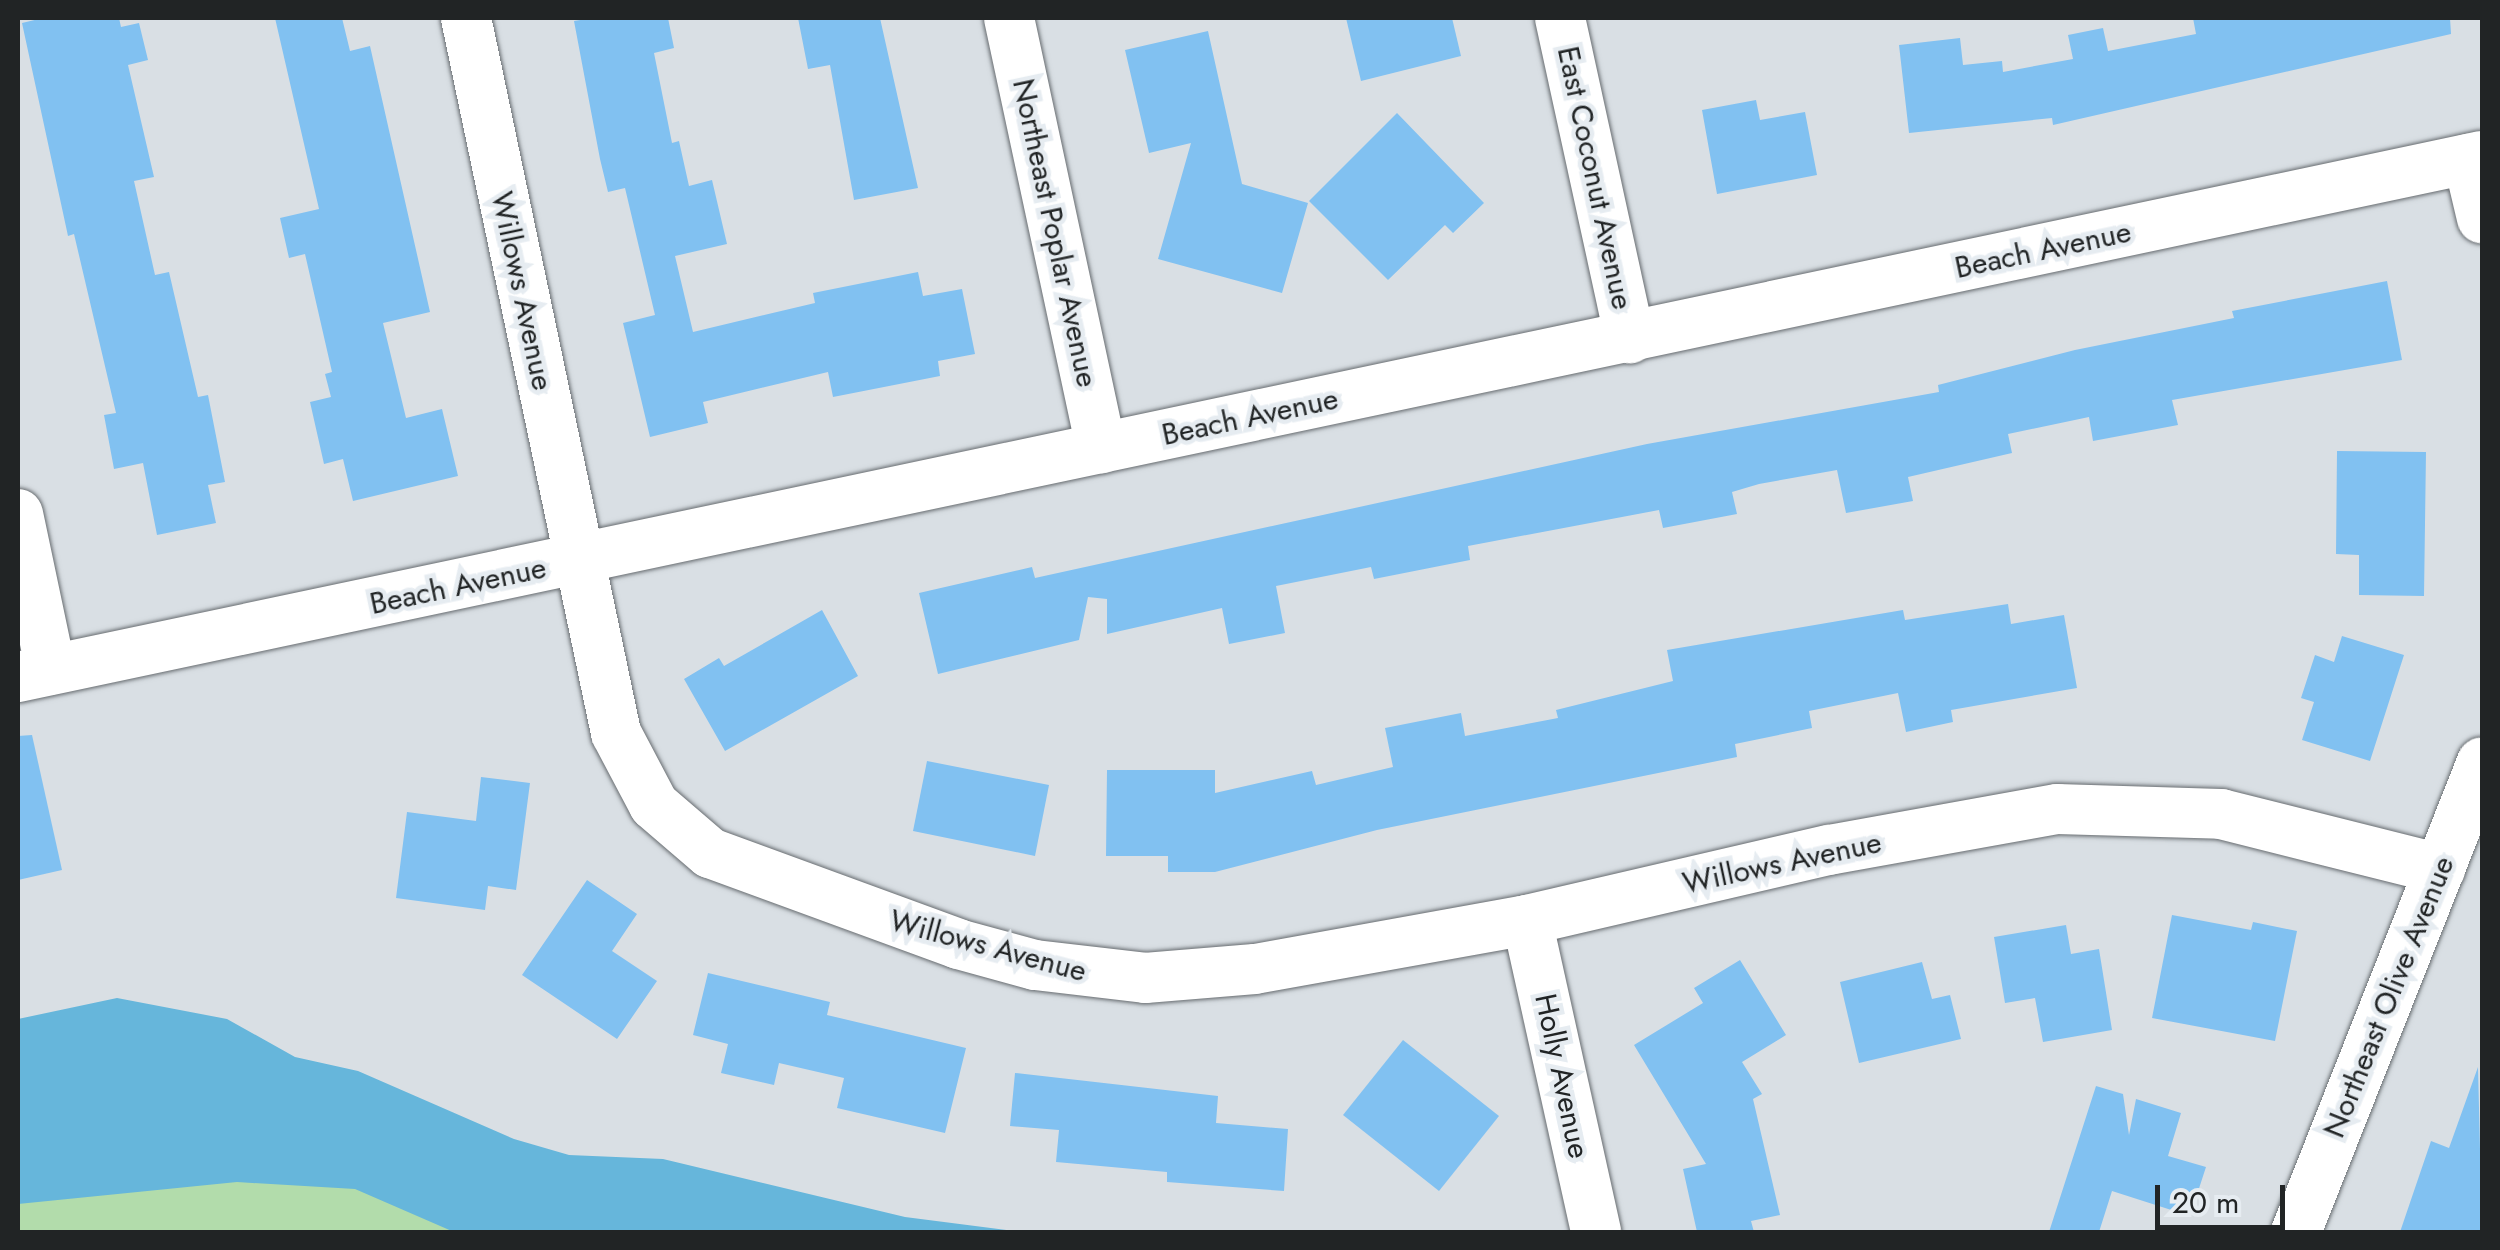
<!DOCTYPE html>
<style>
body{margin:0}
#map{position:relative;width:2500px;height:1250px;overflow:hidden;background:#d9dfe4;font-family:Jost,sans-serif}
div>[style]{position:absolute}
.green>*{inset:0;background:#b2dcab}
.water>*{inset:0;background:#66b6db}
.building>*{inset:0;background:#81c1f1}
.roads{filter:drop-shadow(0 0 2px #676c70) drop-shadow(0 0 2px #676c70)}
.minor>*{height:50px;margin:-25px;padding:0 25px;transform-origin:25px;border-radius:25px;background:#fff}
span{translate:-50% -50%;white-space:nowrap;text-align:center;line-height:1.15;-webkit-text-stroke:9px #e6ecf1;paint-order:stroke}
.street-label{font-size:30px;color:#212425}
.frame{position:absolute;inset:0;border:20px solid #212425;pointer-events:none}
.scale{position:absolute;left:2155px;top:1185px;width:130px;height:45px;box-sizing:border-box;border:5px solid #212425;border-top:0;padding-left:12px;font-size:30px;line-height:35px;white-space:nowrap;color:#212425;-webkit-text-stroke:8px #e6ecf1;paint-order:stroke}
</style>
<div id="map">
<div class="green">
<i style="clip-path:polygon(18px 1105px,922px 1232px,18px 1232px)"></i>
</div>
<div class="water">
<i style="clip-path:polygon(117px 998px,227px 1019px,295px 1057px,358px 1071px,514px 1139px,569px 1155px,663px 1159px,905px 1217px,1021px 1232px,454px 1232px,355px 1189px,237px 1182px,18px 1204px,18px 1019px)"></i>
</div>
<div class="building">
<i style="clip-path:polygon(43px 18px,119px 18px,121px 27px,139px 23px,148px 60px,128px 65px,154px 177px,134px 181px,155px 275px,169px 272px,198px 397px,208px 395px,225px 482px,208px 485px,216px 523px,157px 535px,143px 463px,114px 469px,104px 415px,116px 413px,74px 234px,68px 236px,22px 23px)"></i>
<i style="clip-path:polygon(275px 18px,342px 18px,350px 51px,370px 46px,430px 312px,383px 323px,406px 418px,442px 409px,458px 476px,353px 501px,343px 459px,324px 464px,310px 402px,331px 397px,325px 374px,332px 372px,305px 254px,289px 258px,280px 218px,319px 209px)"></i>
<i style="clip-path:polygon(593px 18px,668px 18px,674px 48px,654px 53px,672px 143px,679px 141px,689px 186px,712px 180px,727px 244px,675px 256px,693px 332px,815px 303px,813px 293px,918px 272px,923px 296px,962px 289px,975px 354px,938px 361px,940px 376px,833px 397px,828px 372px,703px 402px,708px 423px,650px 437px,623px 323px,655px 315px,625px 188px,608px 192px,600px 159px,574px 21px)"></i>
<i style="clip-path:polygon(798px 18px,880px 18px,918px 188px,854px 200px,830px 65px,808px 69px)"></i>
<i style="clip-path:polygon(1346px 18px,1452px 18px,1461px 56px,1361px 81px)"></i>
<i style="clip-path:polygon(2193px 18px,2450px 18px,2451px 34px,2053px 125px,2052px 118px,1909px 133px,1899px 45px,1960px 38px,1963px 65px,2002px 61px,2003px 72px,2073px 59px,2068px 35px,2103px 28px,2108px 51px,2196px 34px)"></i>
<i style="clip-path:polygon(1208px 31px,1242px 184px,1308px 203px,1282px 293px,1158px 259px,1191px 143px,1149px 153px,1125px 50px)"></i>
<i style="clip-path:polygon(1756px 100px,1760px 120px,1805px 112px,1817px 175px,1717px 194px,1702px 110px)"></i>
<i style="clip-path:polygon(1397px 113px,1484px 203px,1453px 233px,1445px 225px,1388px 280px,1309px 201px)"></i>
<i style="clip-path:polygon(2387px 281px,2402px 360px,2172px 400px,2178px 425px,2093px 441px,2089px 417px,2008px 434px,2012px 453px,1908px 477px,1913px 501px,1846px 513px,1837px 470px,1759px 484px,1732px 492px,1737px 514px,1663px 528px,1659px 510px,1468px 546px,1470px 560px,1374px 579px,1371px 567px,1276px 586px,1285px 633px,1229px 644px,1222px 608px,1107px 634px,1107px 599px,1088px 597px,1079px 640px,938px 674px,919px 593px,1032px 567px,1035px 578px,1647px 444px,1939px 392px,1938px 385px,2075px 350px,2234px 318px,2232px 311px)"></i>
<i style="clip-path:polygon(2337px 451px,2426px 452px,2424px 596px,2359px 595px,2359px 555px,2336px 554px)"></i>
<i style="clip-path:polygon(2008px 604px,2011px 624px,2064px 615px,2077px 688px,1951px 710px,1953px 722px,1906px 732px,1898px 693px,1809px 711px,1812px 728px,1735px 744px,1737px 757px,1377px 830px,1215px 872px,1168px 872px,1168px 856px,1106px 856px,1107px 770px,1215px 770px,1215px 793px,1312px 771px,1316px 785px,1393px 767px,1385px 728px,1461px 713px,1465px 736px,1558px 718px,1556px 710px,1673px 681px,1667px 650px,1903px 610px,1905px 620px)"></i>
<i style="clip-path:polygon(822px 610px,858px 676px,725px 751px,684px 679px,719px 658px,724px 666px)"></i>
<i style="clip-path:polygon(2342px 636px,2404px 655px,2370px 761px,2302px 740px,2314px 702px,2301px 698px,2315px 655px,2334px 662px)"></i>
<i style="clip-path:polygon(32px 735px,62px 870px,18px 880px,18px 736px)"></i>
<i style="clip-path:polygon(927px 761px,1049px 785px,1035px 856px,913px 831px)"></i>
<i style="clip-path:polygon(481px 777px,530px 783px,516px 890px,488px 886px,485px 910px,396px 898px,407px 812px,476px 821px)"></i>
<i style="clip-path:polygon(587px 880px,637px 914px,612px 951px,657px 981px,617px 1039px,522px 975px)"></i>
<i style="clip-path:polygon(2172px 915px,2251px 930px,2253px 922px,2297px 931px,2275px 1041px,2152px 1018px)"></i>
<i style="clip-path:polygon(2066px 925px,2071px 954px,2099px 949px,2112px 1030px,2043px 1042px,2035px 998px,2005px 1003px,1994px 937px)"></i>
<i style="clip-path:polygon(1740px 960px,1786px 1035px,1742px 1062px,1762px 1094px,1753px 1099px,1780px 1215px,1751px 1221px,1754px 1232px,1697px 1232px,1683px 1169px,1706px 1164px,1634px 1045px,1703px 1003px,1694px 988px)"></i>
<i style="clip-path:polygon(1922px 962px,1932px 999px,1950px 995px,1961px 1039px,1859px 1063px,1840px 982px)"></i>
<i style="clip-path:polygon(708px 973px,830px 1002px,827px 1015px,966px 1048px,945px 1133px,837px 1108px,844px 1078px,779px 1063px,774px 1085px,721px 1073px,728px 1044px,693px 1035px)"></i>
<i style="clip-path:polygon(1403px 1040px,1499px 1116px,1439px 1191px,1343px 1115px)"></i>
<i style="clip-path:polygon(2478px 1067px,2482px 1232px,2400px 1232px,2431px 1141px,2449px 1148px)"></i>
<i style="clip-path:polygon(1015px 1073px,1218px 1096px,1216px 1123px,1288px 1129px,1284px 1191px,1167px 1182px,1167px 1172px,1056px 1162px,1059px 1130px,1010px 1126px)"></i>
<i style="clip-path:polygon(2096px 1086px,2123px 1094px,2129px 1135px,2136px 1099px,2181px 1113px,2168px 1156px,2206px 1167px,2190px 1216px,2112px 1191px,2099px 1232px,2049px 1232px)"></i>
</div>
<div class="roads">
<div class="minor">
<i style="left:466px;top:18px;width:731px;rotate:78.15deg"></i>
<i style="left:616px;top:733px;width:81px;rotate:62.2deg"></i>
<i style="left:654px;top:805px;width:74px;rotate:40.6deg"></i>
<i style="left:710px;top:853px;width:264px;rotate:20.1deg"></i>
<i style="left:958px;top:944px;width:80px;rotate:15.3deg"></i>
<i style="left:1035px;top:965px;width:111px;rotate:6.7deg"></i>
<i style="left:1145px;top:978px;width:110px;rotate:-4.7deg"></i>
<i style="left:1255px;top:969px;width:276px;rotate:-10.2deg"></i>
<i style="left:1527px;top:920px;width:310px;rotate:-13.1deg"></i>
<i style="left:1829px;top:850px;width:232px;rotate:-10.2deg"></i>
<i style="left:2057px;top:809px;width:164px;rotate:1.7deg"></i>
<i style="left:2221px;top:814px;width:226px;rotate:14.1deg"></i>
<i style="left:1009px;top:18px;width:440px;rotate:77.9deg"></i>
<i style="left:1560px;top:18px;width:328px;rotate:77.7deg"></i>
<i style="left:2468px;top:159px;width:61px;rotate:76.7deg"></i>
<i style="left:18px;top:514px;width:159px;rotate:78.1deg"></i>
<i style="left:18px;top:677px;width:2518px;rotate:-11.94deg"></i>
<i style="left:1527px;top:920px;width:320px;rotate:77.5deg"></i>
<i style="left:2296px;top:1232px;width:505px;rotate:-68.41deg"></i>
</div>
</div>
<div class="street-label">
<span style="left:1595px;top:178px;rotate:78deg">East Coconut Avenue</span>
<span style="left:1055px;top:233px;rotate:78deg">Northeast Poplar Avenue</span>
<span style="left:2043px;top:250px;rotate:-12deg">Beach Avenue</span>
<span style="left:522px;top:291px;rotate:78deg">Willows Avenue</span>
<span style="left:1250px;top:417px;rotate:-12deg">Beach Avenue</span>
<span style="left:458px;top:586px;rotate:-12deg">Beach Avenue</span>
<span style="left:1782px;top:863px;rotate:-12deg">Willows Avenue</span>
<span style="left:988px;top:946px;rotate:15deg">Willows Avenue</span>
<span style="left:2389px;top:997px;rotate:-68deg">Northeast Olive Avenue</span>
<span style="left:1562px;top:1076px;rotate:78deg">Holly Avenue</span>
</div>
<div class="frame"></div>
<div class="scale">20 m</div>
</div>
